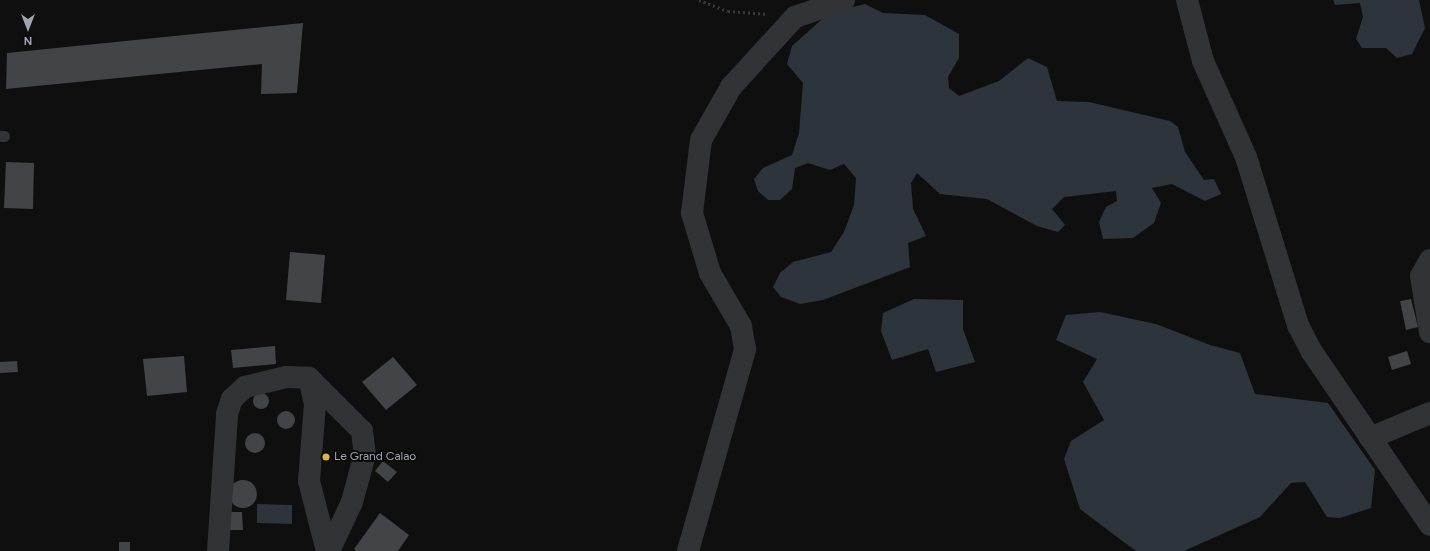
<!DOCTYPE html>
<style>
body{margin:0}
#map{position:relative;width:1430px;height:551px;overflow:hidden;background:#0f0f10;font-family:Figtree,sans-serif}
div>[style]{position:absolute}
.water>*{inset:0;background:#2e343b}
.building>*{inset:0;background:#434448}
.round{border-radius:50%}
.path>*{height:2.5px;margin-top:-1.25px;transform-origin:0;background:repeating-linear-gradient(90deg,#38393d 0 2px,transparent 0 5px)}
.lane>*{height:11px;margin:-5.5px;padding:0 5.5px;transform-origin:5.5px;border-radius:5.5px;background:#323337}
.street>*{height:22px;margin:-11px;padding:0 11px;transform-origin:11px;border-radius:11px;background:#323337}
.dots>*{width:11px;height:11px;translate:-50% -50%;box-sizing:border-box;border:2px solid #0a0a0b;border-radius:50%}
span{translate:-50% -50%;white-space:nowrap;text-align:center;line-height:1.15;-webkit-text-stroke:4px #0a0a0b;paint-order:stroke}
.poi-label{font-size:12px;color:#a1a4b0}
.left{translate:0 -50%;text-align:left}
.north{position:absolute;left:8px;top:8px;width:40px;height:40px;-webkit-text-stroke:3px #0a0a0b;paint-order:stroke;rotate:180deg;font-size:11px;font-weight:700;line-height:16px;text-align:center;color:#a1a4b0}
.north::after{content:'';display:block;margin:auto;width:14px;height:18px;background:#a1a4b0;clip-path:polygon(50% 0,100% 100%,50% 72%,0 100%)}
</style>
<div id="map">
<div class="water">
<i style="clip-path:polygon(1333px 0,1419px 0,1425px 28px,1412px 54px,1397px 58px,1386px 48px,1362px 48px,1356px 39px,1363px 17px,1360px 3px,1335px 5px)"></i>
<i style="clip-path:polygon(865px 4px,883px 13px,925px 15px,959px 34px,959px 58px,948px 77px,949px 88px,959px 96px,999px 81px,1028px 58px,1047px 67px,1057px 101px,1089px 102px,1170px 121px,1178px 127px,1185px 152px,1204px 180px,1214px 179px,1221px 194px,1205px 201px,1172px 184px,1152px 188px,1161px 203px,1154px 223px,1133px 238px,1103px 239px,1099px 222px,1106px 207px,1117px 201px,1116px 191px,1064px 197px,1052px 209px,1065px 225px,1058px 232px,1037px 226px,987px 199px,940px 194px,917px 173px,911px 183px,913px 209px,926px 236px,908px 243px,910px 267px,823px 300px,800px 304px,781px 297px,773px 287px,780px 273px,793px 262px,831px 252px,844px 232px,854px 205px,856px 178px,844px 164px,830px 170px,808px 163px,795px 168px,792px 189px,780px 200px,768px 200px,758px 191px,754px 179px,763px 168px,792px 155px,799px 133px,803px 83px,787px 64px,792px 46px,829px 13px)"></i>
<i style="clip-path:polygon(914px 299px,963px 300px,963px 329px,975px 362px,936px 372px,928px 349px,892px 360px,881px 331px,883px 313px)"></i>
<i style="clip-path:polygon(1100px 312px,1156px 324px,1210px 345px,1240px 353px,1255px 394px,1328px 403px,1375px 470px,1371px 508px,1340px 518px,1327px 517px,1305px 482px,1291px 483px,1260px 517px,1184px 551px,1136px 551px,1121px 540px,1080px 509px,1064px 459px,1071px 441px,1104px 420px,1083px 382px,1097px 359px,1056px 340px,1066px 315px)"></i>
<i style="clip-path:polygon(257px 504px,292px 505px,292px 524px,257px 523px)"></i>
</div>
<div class="building">
<i style="clip-path:polygon(303px 23px,297px 93px,261px 94px,262px 64px,6px 89px,7px 53px)"></i>
<i style="clip-path:polygon(6px 162px,34px 163px,33px 209px,4px 208px)"></i>
<i style="clip-path:polygon(290px 252px,325px 255px,321px 303px,286px 300px)"></i>
<i style="clip-path:polygon(1411px 299px,1418px 327px,1406px 330px,1400px 301px)"></i>
<i style="clip-path:polygon(275px 346px,276px 364px,233px 368px,231px 350px)"></i>
<i style="clip-path:polygon(1407px 351px,1411px 364px,1392px 370px,1388px 357px)"></i>
<i style="clip-path:polygon(184px 356px,187px 392px,147px 396px,143px 359px)"></i>
<i style="clip-path:polygon(393px 357px,417px 385px,386px 410px,362px 382px)"></i>
<i style="clip-path:polygon(17px 361px,18px 372px,0 373px,0 362px)"></i>
<i class="round" style="left:253px;top:393px;width:16px;height:16px"></i>
<i class="round" style="left:277px;top:411px;width:18px;height:18px"></i>
<i class="round" style="left:245px;top:433px;width:20px;height:20px"></i>
<i style="clip-path:polygon(383px 461px,397px 472px,388px 482px,375px 471px)"></i>
<i class="round" style="left:229px;top:480px;width:28px;height:28px"></i>
<i style="clip-path:polygon(228px 512px,242px 512px,243px 530px,228px 530px)"></i>
<i style="clip-path:polygon(380px 513px,409px 535px,398px 551px,356px 551px,354px 549px)"></i>
<i style="clip-path:polygon(119px 542px,130px 542px,130px 551px,119px 551px)"></i>
</div>
<div class="path">
<i style="left:699px;top:0;width:31px;rotate:21deg"></i>
<i style="left:728px;top:11px;width:40px;rotate:4.3deg"></i>
</div>
<div class="lane">
<i style="left:0;top:136px;width:4px"></i>
</div>
<div class="street">
<i style="left:1187px;top:0;width:63px;rotate:75.3deg"></i>
<i style="left:1203px;top:61px;width:105px;rotate:65.9deg"></i>
<i style="left:1246px;top:157px;width:176px;rotate:72.8deg"></i>
<i style="left:1298px;top:325px;width:30px;rotate:63deg"></i>
<i style="left:1312px;top:352px;width:209px;rotate:55.7deg"></i>
<i style="left:1430px;top:260px;width:18px;rotate:119deg"></i>
<i style="left:1421px;top:276px;width:57px;rotate:80.9deg"></i>
<i style="left:309px;top:378px;width:27px;rotate:77deg"></i>
<i style="left:315px;top:404px;width:77px;rotate:94.5deg"></i>
<i style="left:309px;top:481px;width:72px;rotate:75.6deg"></i>
<i style="left:1370px;top:438px;width:65px;rotate:-22.6deg"></i>
<i style="left:218px;top:551px;width:137px;rotate:-86.2deg"></i>
<i style="left:227px;top:414px;width:16px;rotate:-72deg"></i>
<i style="left:232px;top:399px;width:18px;rotate:-43deg"></i>
<i style="left:245px;top:387px;width:42px;rotate:-13.7deg"></i>
<i style="left:286px;top:377px;width:23px;rotate:2deg"></i>
<i style="left:309px;top:378px;width:75px;rotate:45deg"></i>
<i style="left:362px;top:431px;width:23px;rotate:83deg"></i>
<i style="left:365px;top:454px;width:50px;rotate:105.2deg"></i>
<i style="left:352px;top:502px;width:54px;rotate:115.1deg"></i>
<i style="left:688px;top:551px;width:210px;rotate:-74.2deg"></i>
<i style="left:745px;top:349px;width:23px;rotate:-100deg"></i>
<i style="left:741px;top:326px;width:61px;rotate:-120.3deg"></i>
<i style="left:710px;top:273px;width:63px;rotate:-106.7deg"></i>
<i style="left:692px;top:213px;width:74px;rotate:-83deg"></i>
<i style="left:701px;top:140px;width:61px;rotate:-60.5deg"></i>
<i style="left:731px;top:87px;width:95px;rotate:-47.6deg"></i>
<i style="left:795px;top:17px;width:52px;rotate:-19.1deg"></i>
</div>
<div class="dots">
<i style="left:326px;top:457px;background:#deb639"></i>
</div>
<div class="poi-label">
<span class="left" style="left:334px;top:457px">Le Grand Calao</span>
</div>
<div class="north">N</div>
</div>
